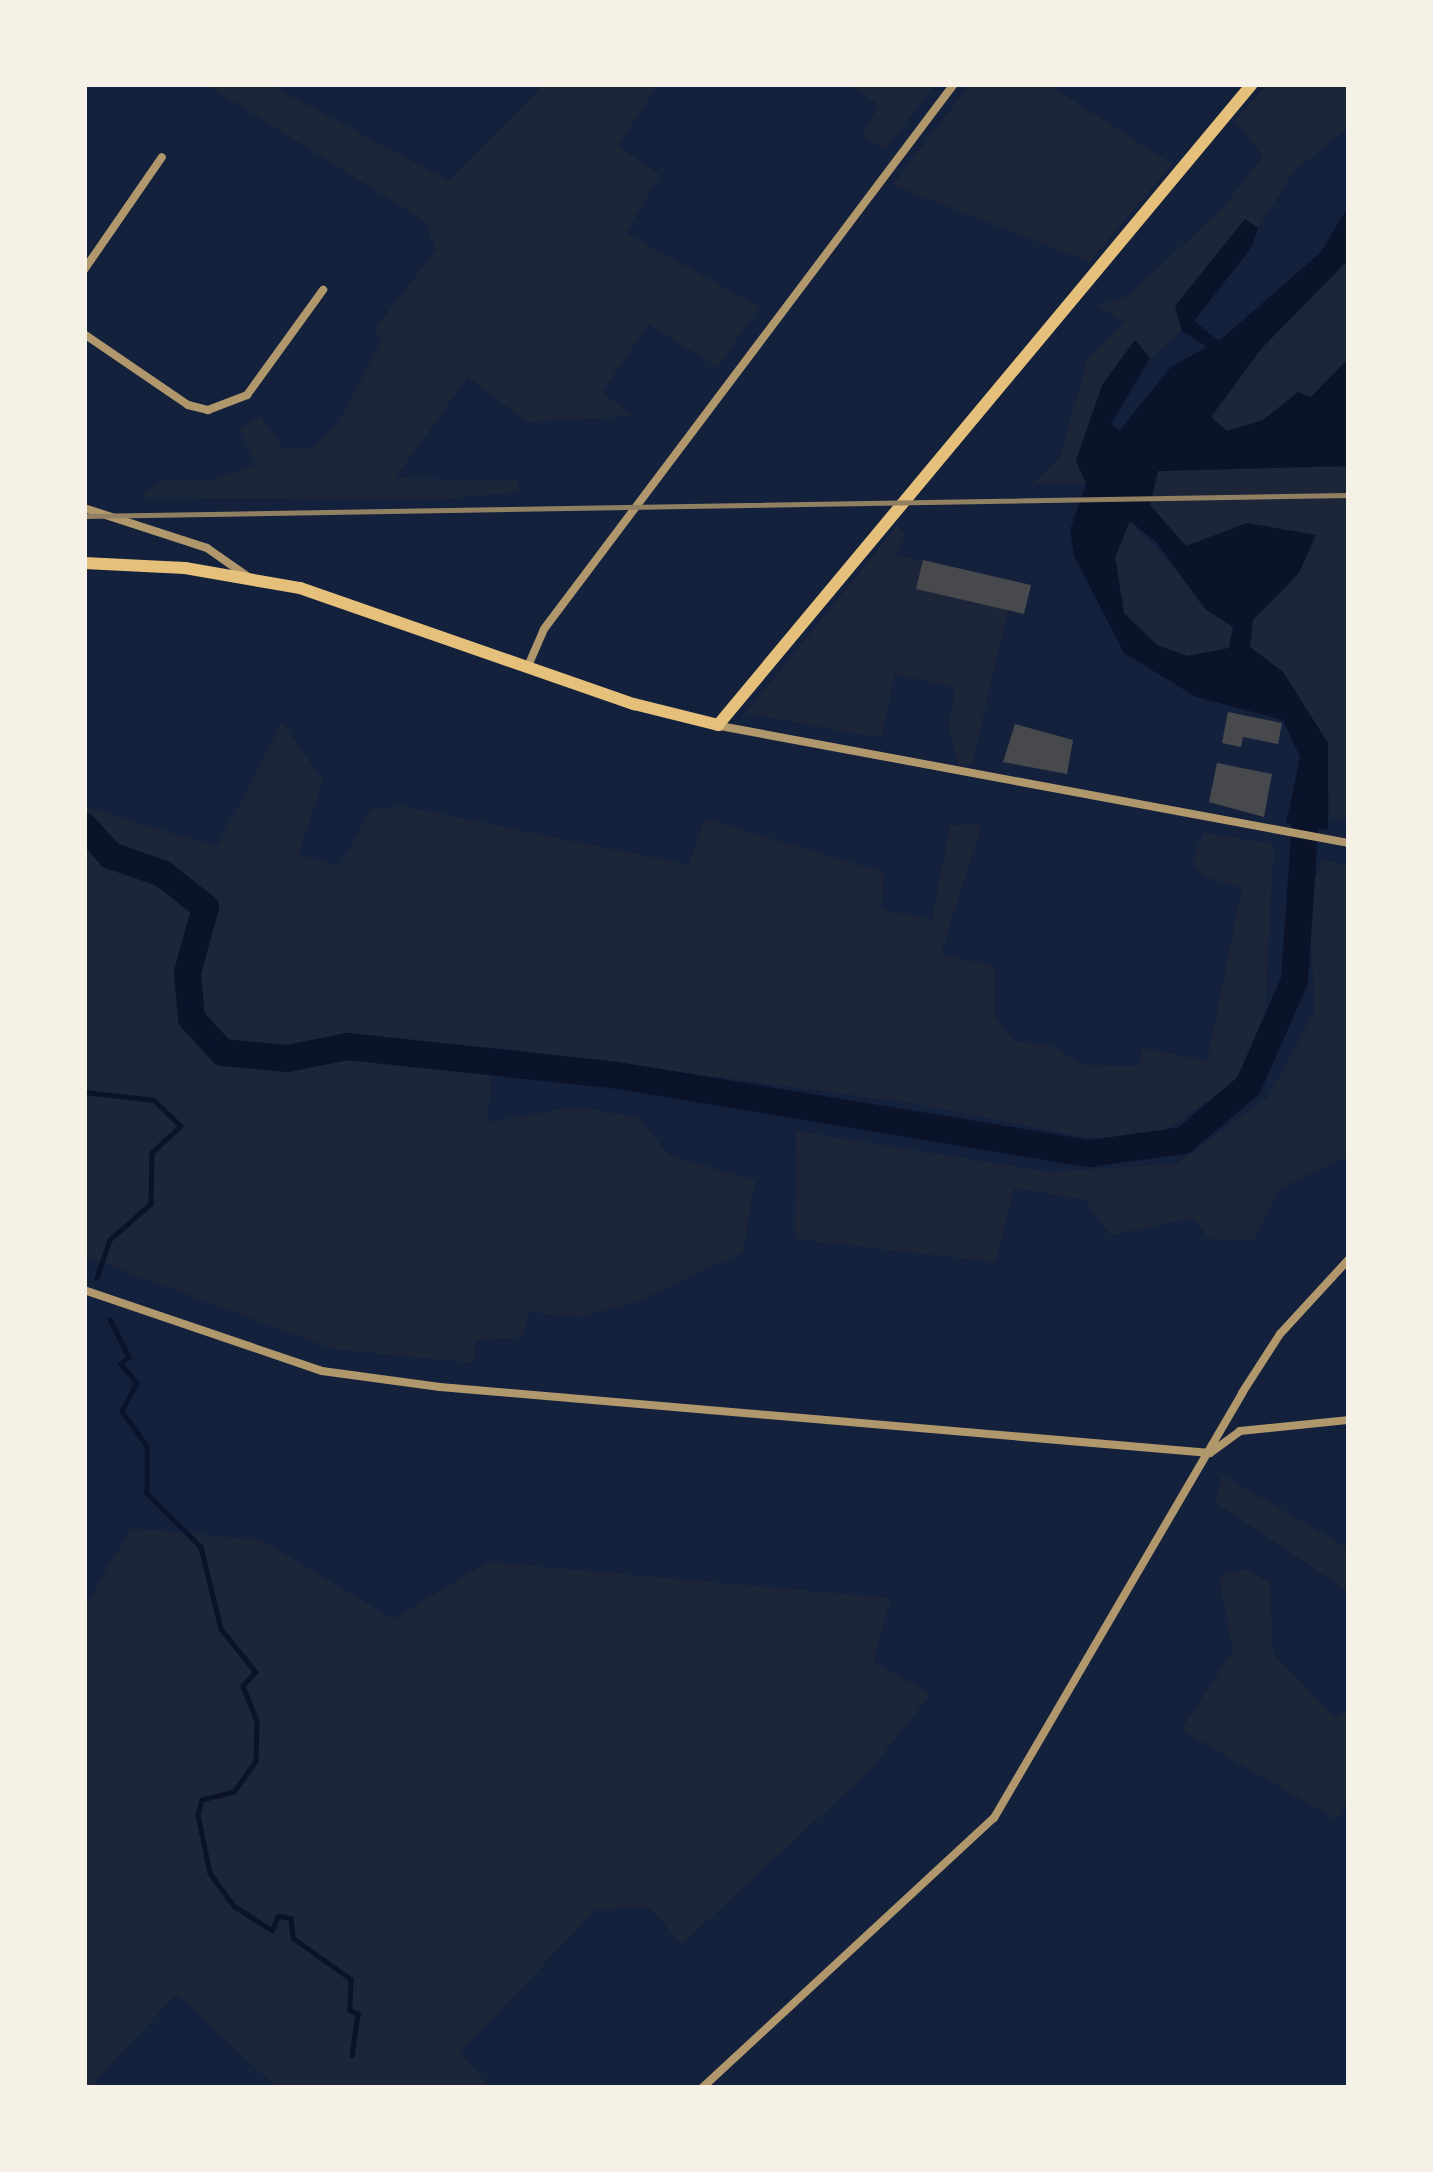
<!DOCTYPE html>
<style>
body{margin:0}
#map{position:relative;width:1433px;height:2172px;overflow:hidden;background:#14213d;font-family:Barlow,sans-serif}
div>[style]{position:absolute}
.green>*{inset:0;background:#1d2539}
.water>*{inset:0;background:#0b132b}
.stream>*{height:4.5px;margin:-2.25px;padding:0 2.25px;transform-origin:2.25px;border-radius:2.25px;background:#0b132b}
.river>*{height:27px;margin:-13.5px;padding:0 13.5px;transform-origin:13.5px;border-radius:13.5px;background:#0b132b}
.building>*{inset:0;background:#48494c}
.minor>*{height:8px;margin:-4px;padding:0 4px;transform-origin:4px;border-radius:4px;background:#b1986c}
.secondary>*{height:12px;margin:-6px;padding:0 6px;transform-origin:6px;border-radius:6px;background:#e5c07b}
.rail>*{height:4.5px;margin:-2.25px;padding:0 2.25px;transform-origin:2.25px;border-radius:2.25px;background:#918062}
span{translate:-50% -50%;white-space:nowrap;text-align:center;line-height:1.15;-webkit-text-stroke:10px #f6f1e7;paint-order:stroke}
.frame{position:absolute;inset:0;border:87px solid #f6f1e7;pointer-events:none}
</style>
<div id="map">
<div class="green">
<i style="clip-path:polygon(205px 84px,268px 84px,449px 181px,544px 84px,658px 84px,618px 146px,660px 175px,626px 233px,759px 307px,718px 367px,648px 324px,602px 392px,633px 416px,527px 422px,468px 377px,395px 478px,518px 481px,519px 492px,435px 500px,140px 497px,164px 479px,214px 480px,257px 465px,240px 429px,260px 416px,284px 449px,312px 447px,337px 424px,381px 342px,374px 330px,436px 250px,425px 221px)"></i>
<i style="clip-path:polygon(848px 84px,935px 84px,885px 150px,862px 135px,880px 105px)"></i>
<i style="clip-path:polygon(970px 84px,1047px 84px,1172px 164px,1089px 262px,893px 185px)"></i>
<i style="clip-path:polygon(1268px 84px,1349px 84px,1349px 127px,1295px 170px,1258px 228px,1244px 220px,1175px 306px,1182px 331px,1150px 358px,1136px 341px,1087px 483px,1033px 483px,1060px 458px,1087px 360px,1125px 322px,1097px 306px,1128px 296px,1223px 208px,1263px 156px,1235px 121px)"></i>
<i style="clip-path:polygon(1349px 259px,1349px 358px,1311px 397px,1298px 392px,1264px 420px,1227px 431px,1211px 417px,1261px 349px)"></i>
<i style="clip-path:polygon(1349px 466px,1349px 820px,1329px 817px,1328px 743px,1283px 672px,1250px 647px,1253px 620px,1299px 573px,1247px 523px,1186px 546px,1150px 506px,1158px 471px)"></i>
<i style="clip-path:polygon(1129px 521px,1233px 627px,1229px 648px,1188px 656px,1157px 645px,1124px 613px,1115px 556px)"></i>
<i style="clip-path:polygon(897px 526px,906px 534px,895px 556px,923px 560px,917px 589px,1008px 610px,972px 764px,959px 766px,949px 727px,955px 688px,895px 674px,881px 738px,746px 713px)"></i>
<i style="clip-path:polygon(282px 722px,323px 781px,298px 855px,340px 865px,371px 809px,403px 806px,689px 865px,705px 819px,884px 872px,881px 909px,932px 920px,950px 826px,982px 823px,941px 954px,994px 966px,994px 1016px,1014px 1041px,1049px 1045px,1086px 1065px,1139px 1066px,1143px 1048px,1207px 1061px,1242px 888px,1205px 877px,1194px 866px,1197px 848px,1204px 833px,1274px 844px,1264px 1025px,1240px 1078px,1156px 1137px,1085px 1137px,911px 1103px,493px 1047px,488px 1122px,575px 1107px,638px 1117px,669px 1155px,755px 1181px,743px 1252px,637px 1302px,580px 1317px,530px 1312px,522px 1337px,475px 1340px,474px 1363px,333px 1349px,84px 1256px,84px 806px,217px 847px)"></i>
<i style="clip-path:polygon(1323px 861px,1349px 865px,1349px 1156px,1280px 1188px,1254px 1241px,1209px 1239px,1194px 1218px,1110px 1235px,1085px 1200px,1014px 1188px,996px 1262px,795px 1239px,796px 1131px,1048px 1172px,1176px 1164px,1268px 1097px,1315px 1010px,1308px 893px)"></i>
<i style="clip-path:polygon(1222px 1475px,1349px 1549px,1349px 1592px,1215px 1502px)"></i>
<i style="clip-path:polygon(131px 1528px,261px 1540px,393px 1619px,488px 1562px,891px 1598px,873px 1661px,931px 1694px,871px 1769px,682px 1944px,649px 1907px,595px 1910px,460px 2053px,491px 2088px,277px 2088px,177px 1994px,95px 2080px,102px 2088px,84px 2088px,84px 1609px)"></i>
<i style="clip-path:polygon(1246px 1569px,1270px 1583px,1273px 1654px,1335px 1718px,1349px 1710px,1349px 1798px,1337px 1820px,1181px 1730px,1233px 1651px,1219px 1576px)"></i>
</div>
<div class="water">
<i style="clip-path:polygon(evenodd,1349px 205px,1349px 259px,1261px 349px,1211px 417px,1227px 431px,1263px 420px,1298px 392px,1311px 397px,1349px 358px,1349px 466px,1158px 471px,1150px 505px,1186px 546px,1247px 523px,1316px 535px,1299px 573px,1253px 620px,1250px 647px,1283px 672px,1328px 743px,1328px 830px,1286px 823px,1300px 757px,1283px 720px,1196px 697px,1124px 653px,1074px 556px,1070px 530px,1086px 483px,1076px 461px,1102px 385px,1135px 340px,1150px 358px,1111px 424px,1119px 431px,1171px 367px,1207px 347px,1182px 331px,1175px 306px,1245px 219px,1258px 228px,1252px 247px,1194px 321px,1219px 341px,1321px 252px,1349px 205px,1130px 521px,1157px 543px,1205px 609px,1233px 627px,1229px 648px,1188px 656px,1157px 645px,1124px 613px,1115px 557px,1130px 521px)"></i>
</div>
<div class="stream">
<i style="left:84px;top:1092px;width:70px;rotate:6.5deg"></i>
<i style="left:154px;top:1100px;width:37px;rotate:44deg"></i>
<i style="left:181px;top:1126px;width:40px;rotate:137deg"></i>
<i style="left:152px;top:1153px;width:51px;rotate:91.1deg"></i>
<i style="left:151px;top:1204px;width:55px;rotate:138.7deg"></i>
<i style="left:110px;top:1240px;width:40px;rotate:108.9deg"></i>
<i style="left:110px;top:1319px;width:42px;rotate:63.4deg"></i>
<i style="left:129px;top:1357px;width:11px;rotate:139deg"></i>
<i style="left:121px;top:1364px;width:25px;rotate:50deg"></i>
<i style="left:137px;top:1383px;width:32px;rotate:118deg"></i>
<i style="left:122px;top:1411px;width:43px;rotate:54.5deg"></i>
<i style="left:147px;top:1446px;width:47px;rotate:90deg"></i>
<i style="left:147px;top:1493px;width:76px;rotate:45deg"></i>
<i style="left:201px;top:1547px;width:84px;rotate:76.3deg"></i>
<i style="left:221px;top:1629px;width:55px;rotate:50.9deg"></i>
<i style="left:256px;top:1672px;width:19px;rotate:133deg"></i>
<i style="left:243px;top:1686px;width:37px;rotate:68deg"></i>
<i style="left:257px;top:1720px;width:41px;rotate:91.4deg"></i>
<i style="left:256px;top:1761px;width:38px;rotate:125deg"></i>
<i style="left:234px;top:1792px;width:33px;rotate:166deg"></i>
<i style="left:202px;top:1800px;width:16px;rotate:105deg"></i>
<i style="left:198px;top:1815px;width:59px;rotate:78.3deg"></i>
<i style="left:210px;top:1873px;width:41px;rotate:54deg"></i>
<i style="left:234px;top:1906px;width:45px;rotate:32.3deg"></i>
<i style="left:272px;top:1930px;width:15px;rotate:-67deg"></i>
<i style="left:278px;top:1916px;width:13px;rotate:9deg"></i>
<i style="left:291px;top:1918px;width:20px;rotate:84deg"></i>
<i style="left:293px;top:1938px;width:71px;rotate:35.3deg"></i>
<i style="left:351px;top:1979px;width:31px;rotate:92deg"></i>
<i style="left:350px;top:2010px;width:9px;rotate:27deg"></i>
<i style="left:358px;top:2014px;width:42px;rotate:98.1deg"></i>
</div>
<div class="river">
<i style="left:84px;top:826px;width:39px;rotate:48deg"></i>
<i style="left:110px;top:855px;width:55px;rotate:19.1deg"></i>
<i style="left:162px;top:873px;width:55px;rotate:38.3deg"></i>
<i style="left:205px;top:907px;width:67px;rotate:105.5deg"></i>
<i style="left:187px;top:972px;width:46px;rotate:85deg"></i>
<i style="left:191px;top:1018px;width:46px;rotate:47.6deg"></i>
<i style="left:222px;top:1052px;width:65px;rotate:5.3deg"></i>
<i style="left:287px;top:1058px;width:61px;rotate:-11.3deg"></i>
<i style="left:347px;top:1046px;width:272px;rotate:6.1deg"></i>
<i style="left:617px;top:1075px;width:479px;rotate:9.4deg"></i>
<i style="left:1090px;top:1153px;width:94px;rotate:-8deg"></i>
<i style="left:1183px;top:1140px;width:85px;rotate:-40.2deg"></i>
<i style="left:1248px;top:1085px;width:115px;rotate:-66.3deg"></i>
<i style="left:1294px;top:980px;width:174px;rotate:-86.1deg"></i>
</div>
<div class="building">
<i style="clip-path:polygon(923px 560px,1031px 585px,1024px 614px,916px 589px)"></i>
<i style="clip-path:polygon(1228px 712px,1282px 723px,1278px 744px,1243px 737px,1241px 747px,1222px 743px)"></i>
<i style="clip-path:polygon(1015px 724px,1073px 740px,1067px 774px,1003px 762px)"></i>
<i style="clip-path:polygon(1217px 763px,1272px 774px,1264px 817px,1209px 802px)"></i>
</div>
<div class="minor">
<i style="left:84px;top:270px;width:137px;rotate:-55.4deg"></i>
<i style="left:84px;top:334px;width:126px;rotate:34.3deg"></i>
<i style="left:188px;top:405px;width:21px;rotate:14deg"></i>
<i style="left:208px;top:410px;width:42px;rotate:-21deg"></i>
<i style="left:247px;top:395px;width:130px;rotate:-54.1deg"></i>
<i style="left:84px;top:508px;width:129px;rotate:18deg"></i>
<i style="left:207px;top:548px;width:49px;rotate:35deg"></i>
<i style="left:528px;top:666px;width:40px;rotate:-66.6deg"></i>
<i style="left:544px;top:629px;width:682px;rotate:-53.05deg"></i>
<i style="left:720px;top:726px;width:640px;rotate:10.54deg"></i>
<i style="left:84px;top:1290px;width:251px;rotate:18.8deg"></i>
<i style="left:322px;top:1371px;width:119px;rotate:7.7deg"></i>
<i style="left:440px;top:1387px;width:773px;rotate:4.9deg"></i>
<i style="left:1210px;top:1453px;width:37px;rotate:-36deg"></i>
<i style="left:1240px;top:1431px;width:110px;rotate:-5.8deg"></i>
<i style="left:702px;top:2088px;width:398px;rotate:-42.8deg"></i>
<i style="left:994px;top:1818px;width:492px;rotate:-59.7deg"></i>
<i style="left:1242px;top:1393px;width:70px;rotate:-57.2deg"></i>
<i style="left:1280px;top:1334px;width:102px;rotate:-47.4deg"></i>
</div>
<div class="secondary">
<i style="left:84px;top:563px;width:101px;rotate:2.8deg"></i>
<i style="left:185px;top:568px;width:117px;rotate:9.9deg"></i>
<i style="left:300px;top:588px;width:354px;rotate:19.2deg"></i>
<i style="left:634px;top:704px;width:87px;rotate:14deg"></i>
<i style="left:718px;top:725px;width:834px;rotate:-50.2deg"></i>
</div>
<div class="rail">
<i style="left:84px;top:516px;width:1265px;rotate:-0.95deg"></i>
</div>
<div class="frame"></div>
</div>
